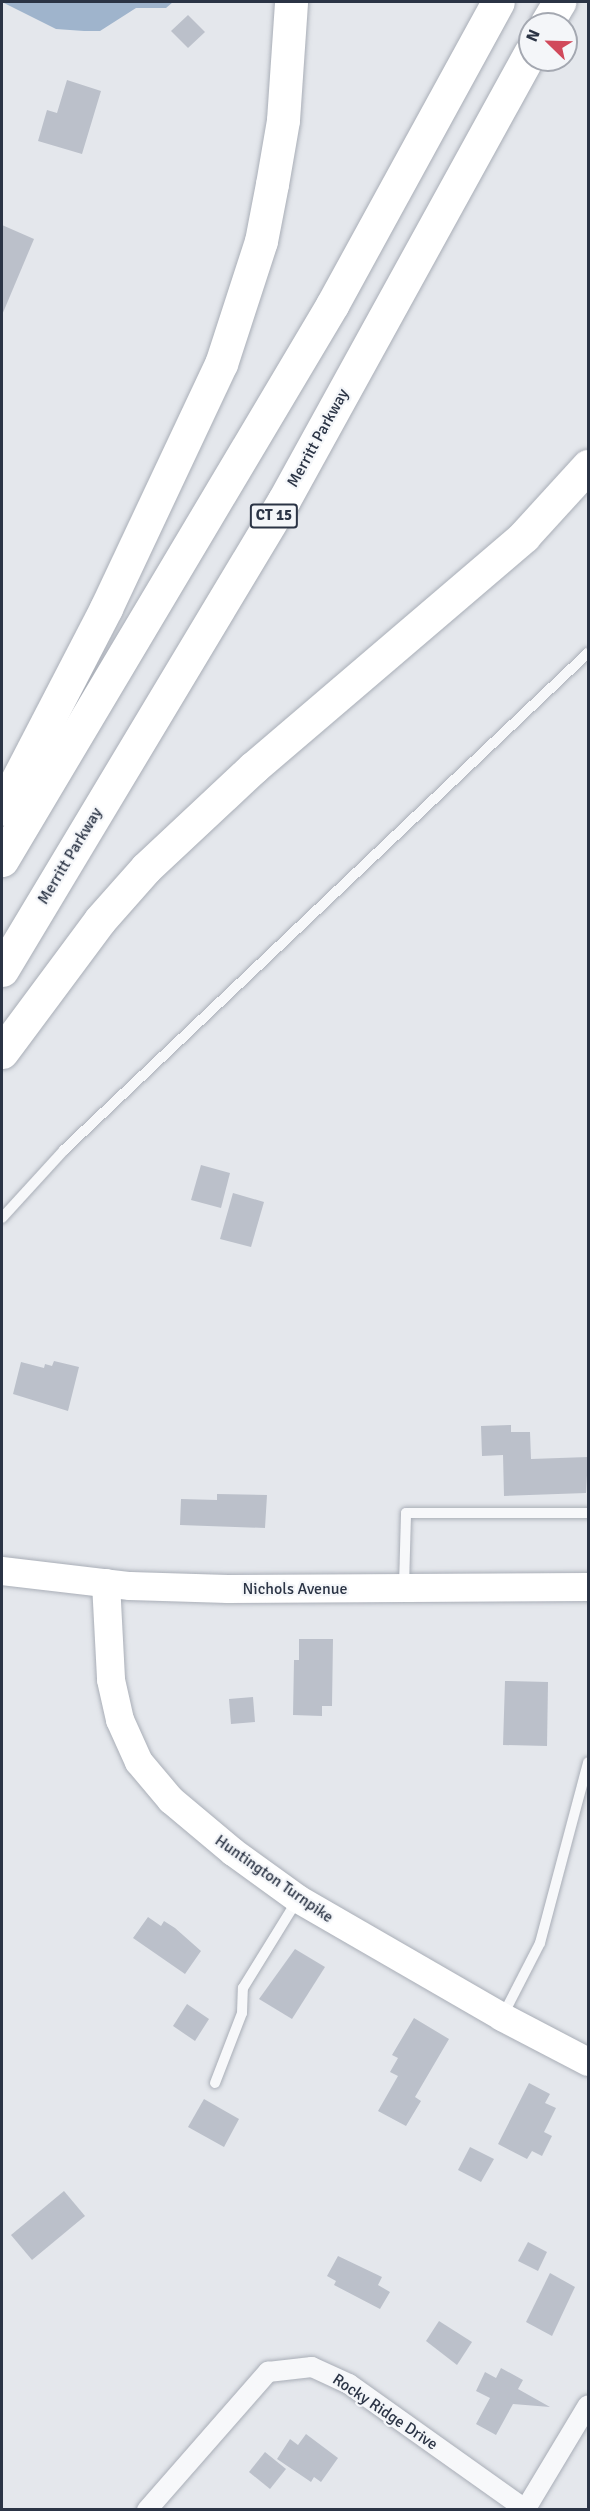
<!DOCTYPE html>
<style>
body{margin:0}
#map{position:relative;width:590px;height:2511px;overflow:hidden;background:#e4e7ec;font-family:Signika,sans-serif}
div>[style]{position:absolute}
.water>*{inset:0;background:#9fb4cc}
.building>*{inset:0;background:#bbc0ca}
.roads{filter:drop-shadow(0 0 2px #a9aeb7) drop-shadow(0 0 2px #a9aeb7)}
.lane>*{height:10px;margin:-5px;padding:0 5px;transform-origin:5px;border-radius:5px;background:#f7f8fa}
.street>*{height:20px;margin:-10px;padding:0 10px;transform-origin:10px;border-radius:10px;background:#f7f8fa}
.secondary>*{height:28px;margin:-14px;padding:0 14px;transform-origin:14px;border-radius:14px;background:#fff}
.highway>*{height:33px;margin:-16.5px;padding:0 16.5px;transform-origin:16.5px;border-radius:16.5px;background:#fff}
span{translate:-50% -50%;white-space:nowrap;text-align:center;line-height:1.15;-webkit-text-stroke:4.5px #f4f6f9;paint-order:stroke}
.shield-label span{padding:2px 4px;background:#f4f6f9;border:2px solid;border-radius:4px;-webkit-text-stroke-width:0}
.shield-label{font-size:15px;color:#2b3445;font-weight:700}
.street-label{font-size:16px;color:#2b3445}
.frame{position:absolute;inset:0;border:3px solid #2b3445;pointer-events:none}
.north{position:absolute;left:518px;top:12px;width:60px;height:60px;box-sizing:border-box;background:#f4f6f9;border:2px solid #a4a8b1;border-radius:50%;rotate:293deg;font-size:16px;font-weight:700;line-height:24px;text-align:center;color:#2b3445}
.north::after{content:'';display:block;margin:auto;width:21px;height:27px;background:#d1495b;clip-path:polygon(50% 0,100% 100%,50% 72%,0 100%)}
</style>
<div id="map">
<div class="water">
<i style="clip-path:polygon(2px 2px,173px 2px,166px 8px,136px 8px,100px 31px,84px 31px,56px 29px)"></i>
</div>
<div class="building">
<i style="clip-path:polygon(188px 15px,205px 32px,188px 48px,171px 31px)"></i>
<i style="clip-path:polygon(67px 80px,101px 91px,82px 154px,38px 141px,47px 110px,57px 113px)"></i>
<i style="clip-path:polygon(2px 225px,34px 239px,2px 315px)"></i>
<i style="clip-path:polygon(201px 1165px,230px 1173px,221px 1208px,191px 1200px)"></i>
<i style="clip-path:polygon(233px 1193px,264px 1202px,251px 1247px,220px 1239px)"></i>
<i style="clip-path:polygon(54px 1361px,79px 1367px,68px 1411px,13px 1394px,21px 1362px,44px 1368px,45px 1364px,52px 1366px)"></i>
<i style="clip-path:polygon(511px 1425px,511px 1432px,530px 1432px,531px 1459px,588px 1457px,586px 1493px,504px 1496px,503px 1455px,482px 1456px,481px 1426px)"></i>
<i style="clip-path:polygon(217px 1494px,267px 1495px,265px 1528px,180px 1525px,181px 1499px,217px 1500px)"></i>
<i style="clip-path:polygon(299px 1639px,333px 1639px,332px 1706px,322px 1706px,322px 1716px,293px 1715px,294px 1660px,299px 1660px)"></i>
<i style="clip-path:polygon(505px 1681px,548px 1682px,547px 1746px,503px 1745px)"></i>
<i style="clip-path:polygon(253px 1697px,255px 1722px,231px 1724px,229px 1699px)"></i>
<i style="clip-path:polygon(148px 1917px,161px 1926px,164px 1921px,175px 1928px,201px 1951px,185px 1974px,133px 1938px)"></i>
<i style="clip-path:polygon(295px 1949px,325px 1967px,292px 2019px,259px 1999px)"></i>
<i style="clip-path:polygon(187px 2004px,209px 2019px,195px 2041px,173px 2026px)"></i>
<i style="clip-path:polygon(414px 2018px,449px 2039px,415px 2097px,421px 2101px,406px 2126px,378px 2111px,398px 2076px,390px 2072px,398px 2058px,392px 2055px)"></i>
<i style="clip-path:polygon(529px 2083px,550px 2094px,545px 2103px,556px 2108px,544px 2132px,552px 2136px,542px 2156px,532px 2151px,527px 2159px,498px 2144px)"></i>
<i style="clip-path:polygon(204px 2099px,239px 2119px,224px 2147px,188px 2127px)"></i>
<i style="clip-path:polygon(470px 2147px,494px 2159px,481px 2182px,458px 2170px)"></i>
<i style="clip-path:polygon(64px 2191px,85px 2216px,32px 2260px,11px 2235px)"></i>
<i style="clip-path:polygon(528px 2242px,547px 2252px,538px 2271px,518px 2261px)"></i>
<i style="clip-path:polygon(338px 2256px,382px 2277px,378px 2285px,390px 2292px,380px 2309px,334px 2285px,336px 2281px,327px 2276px)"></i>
<i style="clip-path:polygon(550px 2273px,575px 2287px,552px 2336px,526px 2322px)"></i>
<i style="clip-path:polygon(439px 2321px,472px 2342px,457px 2365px,426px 2341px)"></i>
<i style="clip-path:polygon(501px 2368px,523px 2380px,518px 2389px,550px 2407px,513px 2404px,496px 2435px,476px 2424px,490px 2398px,476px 2391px,485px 2372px,496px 2378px)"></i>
<i style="clip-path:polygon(306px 2434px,338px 2458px,321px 2482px,314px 2477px,311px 2482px,277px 2459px,290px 2439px,298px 2445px)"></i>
<i style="clip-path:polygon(265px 2452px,286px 2469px,270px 2489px,249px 2472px)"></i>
</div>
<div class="roads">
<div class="lane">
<i style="left:2px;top:1218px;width:92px;rotate:-47.6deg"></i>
<i style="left:64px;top:1150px;width:722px;rotate:-43.49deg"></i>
<i style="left:404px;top:1586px;width:73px;rotate:-88.4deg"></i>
<i style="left:406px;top:1513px;width:182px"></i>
<i style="left:502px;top:2017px;width:83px;rotate:-62.8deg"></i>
<i style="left:540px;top:1943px;width:187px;rotate:-75.1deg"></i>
<i style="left:215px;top:2083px;width:75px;rotate:-68.9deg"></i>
<i style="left:242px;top:2013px;width:25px;rotate:-88deg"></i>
<i style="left:243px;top:1988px;width:105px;rotate:-58.3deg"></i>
</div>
<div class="street">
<i style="left:147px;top:2510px;width:184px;rotate:-48.8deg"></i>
<i style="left:268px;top:2372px;width:44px;rotate:-6.5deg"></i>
<i style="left:312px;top:2367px;width:41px;rotate:24.7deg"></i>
<i style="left:349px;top:2384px;width:216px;rotate:35.4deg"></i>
<i style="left:525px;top:2510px;width:122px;rotate:-59deg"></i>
</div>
<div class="secondary">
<i style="left:2px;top:1571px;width:129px;rotate:6.7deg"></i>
<i style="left:130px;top:1586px;width:98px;rotate:1.8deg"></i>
<i style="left:228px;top:1589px;width:360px;rotate:-0.3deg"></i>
<i style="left:106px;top:1583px;width:97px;rotate:87deg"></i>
<i style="left:111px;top:1680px;width:41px;rotate:77.3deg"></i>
<i style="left:120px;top:1720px;width:46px;rotate:65.7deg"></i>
<i style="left:139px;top:1762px;width:50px;rotate:49.9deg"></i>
<i style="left:171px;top:1800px;width:81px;rotate:40deg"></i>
<i style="left:233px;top:1852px;width:80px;rotate:35.9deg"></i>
<i style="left:298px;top:1899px;width:236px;rotate:30deg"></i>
<i style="left:502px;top:2017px;width:97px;rotate:27.6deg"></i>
</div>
<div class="highway">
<i style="left:546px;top:24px;width:26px;rotate:-59deg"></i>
<i style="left:2px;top:809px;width:226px;rotate:-62.6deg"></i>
<i style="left:106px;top:608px;width:270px;rotate:-64.8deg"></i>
<i style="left:221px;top:364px;width:129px;rotate:-72deg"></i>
<i style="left:261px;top:241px;width:58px;rotate:-79.1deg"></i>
<i style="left:272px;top:184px;width:65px;rotate:-80.2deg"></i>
<i style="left:283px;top:120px;width:118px;rotate:-86.1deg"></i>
<i style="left:2px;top:860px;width:646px;rotate:-59.26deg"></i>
<i style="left:332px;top:305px;width:345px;rotate:-61.3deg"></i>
<i style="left:2px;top:970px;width:548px;rotate:-59.04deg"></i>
<i style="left:284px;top:500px;width:510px;rotate:-61.17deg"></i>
<i style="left:2px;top:1052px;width:164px;rotate:-53.4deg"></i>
<i style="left:100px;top:920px;width:69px;rotate:-48.5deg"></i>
<i style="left:146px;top:868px;width:148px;rotate:-43.1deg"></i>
<i style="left:254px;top:767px;width:355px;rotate:-40.5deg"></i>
<i style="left:524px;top:536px;width:95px;rotate:-47.6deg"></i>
</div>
</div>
<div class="shield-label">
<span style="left:274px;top:516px">CT 15</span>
</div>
<div class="street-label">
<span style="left:318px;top:438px;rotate:-61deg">Merritt Parkway</span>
<span style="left:70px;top:856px;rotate:-59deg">Merritt Parkway</span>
<span style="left:295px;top:1589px">Nichols Avenue</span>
<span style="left:274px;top:1879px;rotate:35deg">Huntington Turnpike</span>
<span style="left:385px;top:2412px;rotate:34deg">Rocky Ridge Drive</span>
</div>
<div class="frame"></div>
<div class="north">N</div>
</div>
